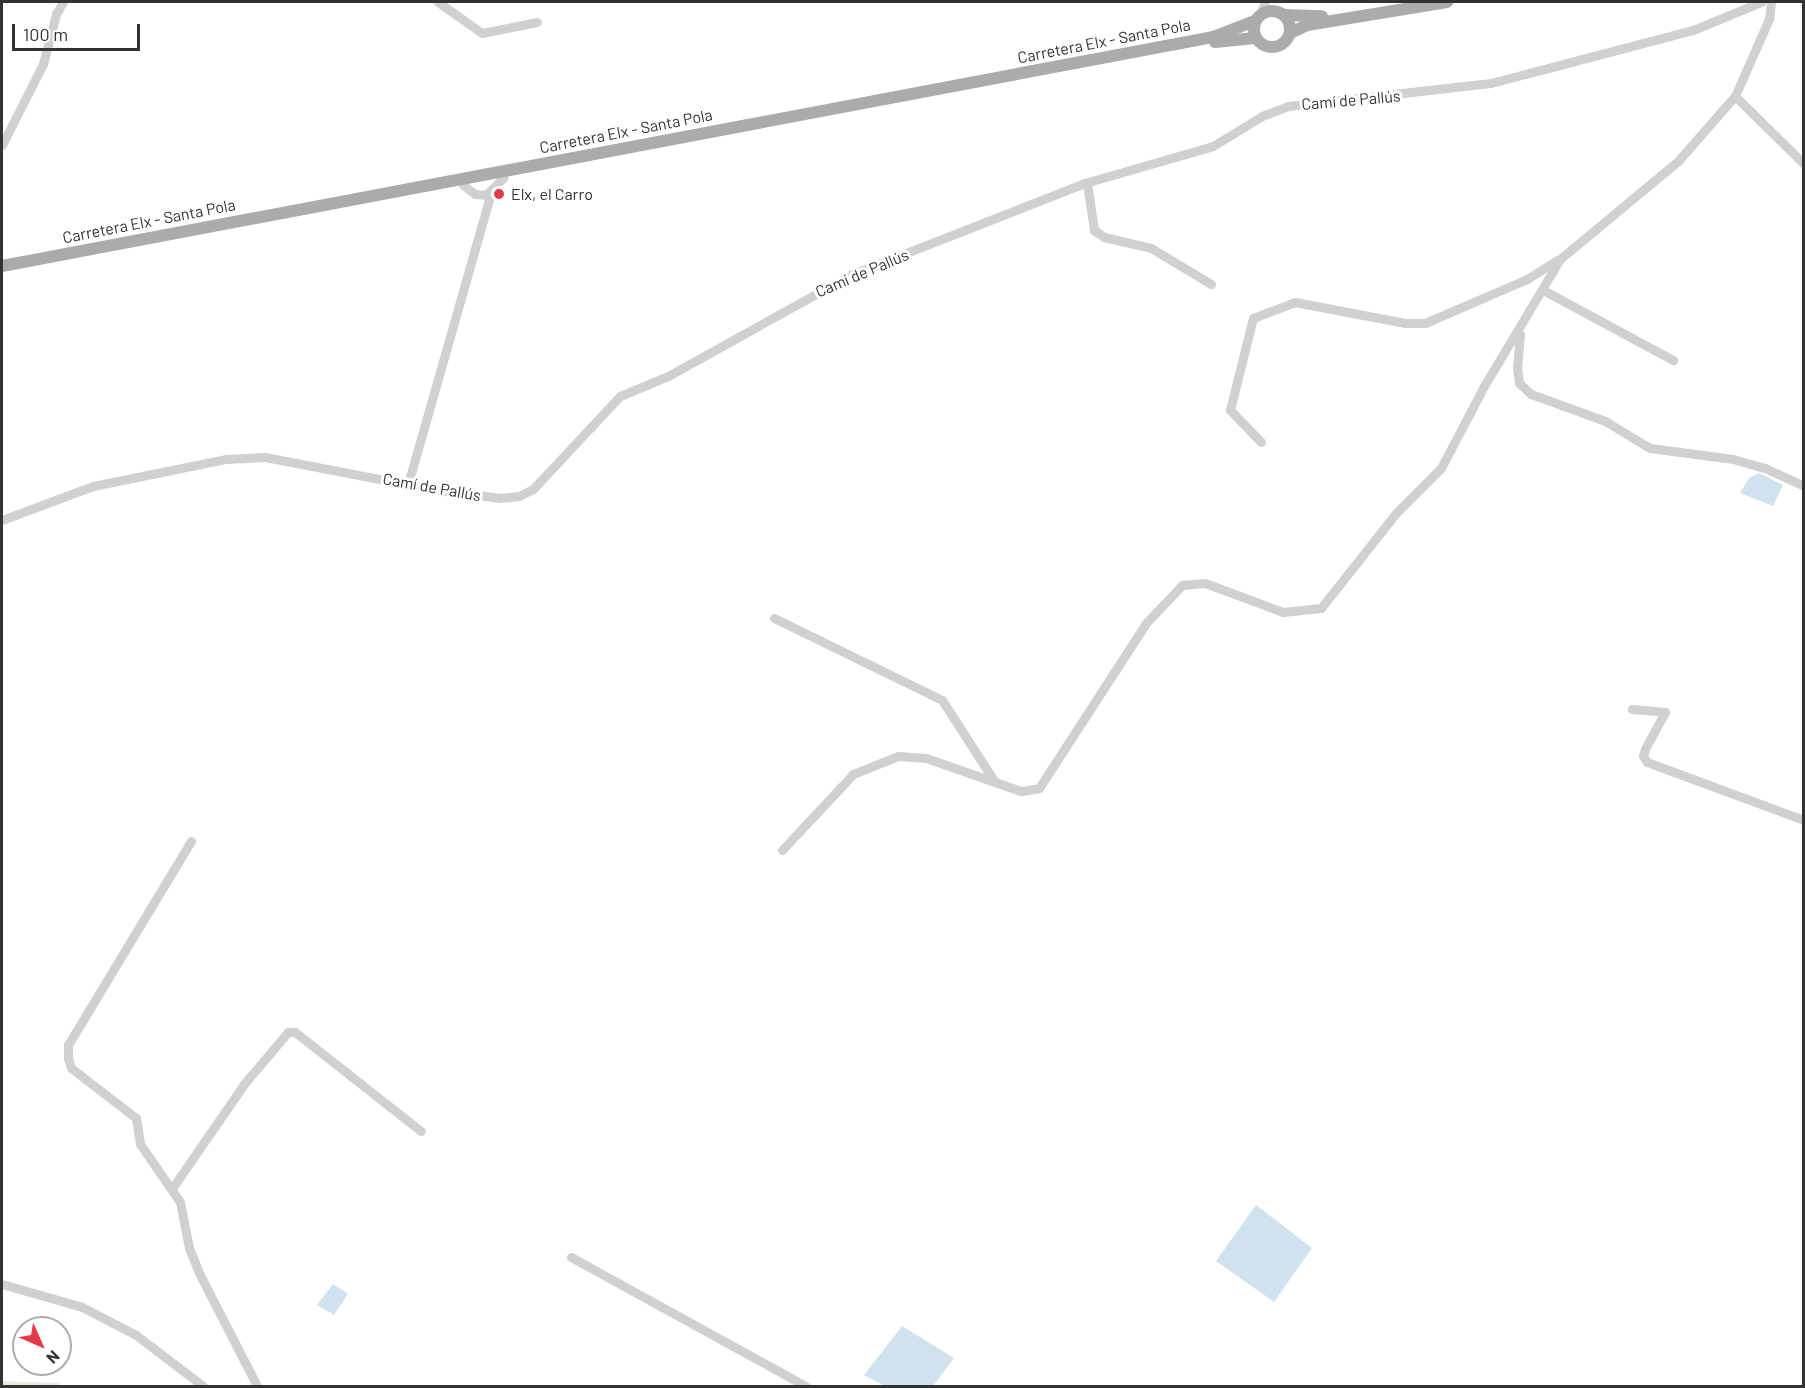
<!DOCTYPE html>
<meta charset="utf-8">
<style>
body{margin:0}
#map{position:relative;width:1805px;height:1388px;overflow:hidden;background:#fff;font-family:Barlow,sans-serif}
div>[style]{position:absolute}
.green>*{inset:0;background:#e6ecdf}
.water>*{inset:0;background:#cfe2ee}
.minor>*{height:9px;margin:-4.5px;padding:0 4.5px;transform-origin:4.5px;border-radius:4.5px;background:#d0d0d0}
.major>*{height:12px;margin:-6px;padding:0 6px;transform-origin:6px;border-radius:6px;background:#ababab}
.major>.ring{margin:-6px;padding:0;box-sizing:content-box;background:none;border:12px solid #ababab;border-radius:50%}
.dots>*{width:16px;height:16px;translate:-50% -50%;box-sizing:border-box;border:3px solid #fff;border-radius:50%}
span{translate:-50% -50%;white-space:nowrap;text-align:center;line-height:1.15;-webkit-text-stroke:6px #fff;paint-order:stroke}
.street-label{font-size:16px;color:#333}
.poi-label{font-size:16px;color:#333}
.left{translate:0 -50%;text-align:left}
.frame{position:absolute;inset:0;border:3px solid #333;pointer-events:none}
.north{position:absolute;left:12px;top:1316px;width:60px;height:60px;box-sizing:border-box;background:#fff;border:2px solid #adadad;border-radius:50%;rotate:135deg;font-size:16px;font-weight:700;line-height:24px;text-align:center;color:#333}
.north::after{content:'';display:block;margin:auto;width:21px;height:27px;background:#e63946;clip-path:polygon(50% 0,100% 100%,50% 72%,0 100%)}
.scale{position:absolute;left:12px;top:24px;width:128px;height:27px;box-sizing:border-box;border:3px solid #333;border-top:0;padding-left:8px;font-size:18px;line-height:21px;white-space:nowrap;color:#333;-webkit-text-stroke:4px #fff;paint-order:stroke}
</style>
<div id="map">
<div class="green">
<i style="clip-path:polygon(2px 1381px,59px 1383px,58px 1386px,2px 1386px)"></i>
</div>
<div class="water">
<i style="clip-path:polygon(1759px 473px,1783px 485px,1773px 506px,1740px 493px,1749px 478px)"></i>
<i style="clip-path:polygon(1256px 1205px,1312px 1248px,1274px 1302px,1216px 1261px)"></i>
<i style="clip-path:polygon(333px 1284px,348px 1294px,334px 1315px,317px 1305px)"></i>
<i style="clip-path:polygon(902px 1326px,954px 1358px,933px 1386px,885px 1386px,864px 1375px)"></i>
</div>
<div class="minor">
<i style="left:438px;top:2px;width:54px;rotate:35.2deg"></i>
<i style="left:482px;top:33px;width:56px;rotate:-11.3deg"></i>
<i style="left:1260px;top:15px;width:14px;rotate:-69deg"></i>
<i style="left:1735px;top:96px;width:97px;rotate:44.6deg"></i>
<i style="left:2px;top:145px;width:91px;rotate:-63.2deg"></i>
<i style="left:43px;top:64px;width:52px;rotate:-75.4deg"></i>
<i style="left:56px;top:14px;width:14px;rotate:-60deg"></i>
<i style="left:1087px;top:183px;width:48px;rotate:81.5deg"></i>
<i style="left:1094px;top:230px;width:12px;rotate:35deg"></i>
<i style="left:1104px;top:237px;width:48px;rotate:13.2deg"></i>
<i style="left:1151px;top:248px;width:70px;rotate:31deg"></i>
<i style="left:463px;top:185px;width:15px;rotate:37deg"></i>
<i style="left:475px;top:194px;width:11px;rotate:5deg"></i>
<i style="left:486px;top:195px;width:25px;rotate:-45deg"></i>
<i style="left:1543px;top:290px;width:148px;rotate:28.3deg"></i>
<i style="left:1520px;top:334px;width:34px;rotate:95deg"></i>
<i style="left:1517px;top:368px;width:15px;rotate:82deg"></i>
<i style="left:1519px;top:383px;width:16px;rotate:43deg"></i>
<i style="left:1531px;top:394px;width:79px;rotate:20deg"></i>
<i style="left:1605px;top:421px;width:52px;rotate:31deg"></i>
<i style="left:1650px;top:448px;width:84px;rotate:7.5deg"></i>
<i style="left:1733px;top:459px;width:33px;rotate:16deg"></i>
<i style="left:1765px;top:468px;width:43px;rotate:24.8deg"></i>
<i style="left:1261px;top:442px;width:45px;rotate:-134.1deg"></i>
<i style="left:1230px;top:410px;width:95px;rotate:-76deg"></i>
<i style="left:1253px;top:318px;width:45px;rotate:-20.9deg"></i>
<i style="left:1295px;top:302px;width:112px;rotate:10.8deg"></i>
<i style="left:1405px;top:323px;width:20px"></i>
<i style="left:1425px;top:323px;width:111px;rotate:-23.3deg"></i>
<i style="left:1527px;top:279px;width:36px;rotate:-32deg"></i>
<i style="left:408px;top:484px;width:303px;rotate:-74.1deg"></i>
<i style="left:2px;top:520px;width:97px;rotate:-20.5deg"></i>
<i style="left:93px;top:486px;width:136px;rotate:-11.5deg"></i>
<i style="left:226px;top:459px;width:39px;rotate:-3deg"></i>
<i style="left:265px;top:457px;width:175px;rotate:10.9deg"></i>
<i style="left:437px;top:490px;width:64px;rotate:7.2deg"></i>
<i style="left:500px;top:498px;width:19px;rotate:-6deg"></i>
<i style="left:519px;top:496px;width:16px;rotate:-27deg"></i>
<i style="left:533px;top:489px;width:127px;rotate:-46.9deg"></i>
<i style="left:620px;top:396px;width:52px;rotate:-22.6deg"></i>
<i style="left:668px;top:376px;width:208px;rotate:-29deg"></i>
<i style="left:850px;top:275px;width:252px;rotate:-21.4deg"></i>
<i style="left:1085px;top:183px;width:133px;rotate:-16.1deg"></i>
<i style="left:1213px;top:146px;width:57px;rotate:-31.5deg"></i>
<i style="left:1262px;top:116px;width:28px;rotate:-21deg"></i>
<i style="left:1288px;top:106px;width:204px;rotate:-6.5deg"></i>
<i style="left:1491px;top:83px;width:209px;rotate:-14.7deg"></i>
<i style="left:1693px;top:30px;width:74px;rotate:-22.4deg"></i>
<i style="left:774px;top:618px;width:187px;rotate:26deg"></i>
<i style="left:942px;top:700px;width:94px;rotate:57.2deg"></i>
<i style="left:1632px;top:709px;width:33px;rotate:5deg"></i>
<i style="left:1665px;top:712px;width:42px;rotate:118.4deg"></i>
<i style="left:1645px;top:749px;width:7px;rotate:106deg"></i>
<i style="left:1643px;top:756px;width:7px;rotate:56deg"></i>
<i style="left:1647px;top:762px;width:167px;rotate:20.3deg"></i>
<i style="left:191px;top:841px;width:238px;rotate:121.1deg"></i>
<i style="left:68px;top:1045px;width:13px;rotate:90deg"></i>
<i style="left:68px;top:1058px;width:10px;rotate:73deg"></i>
<i style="left:71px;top:1068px;width:82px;rotate:37.6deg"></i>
<i style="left:136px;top:1118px;width:26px;rotate:81deg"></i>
<i style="left:140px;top:1144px;width:70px;rotate:55.4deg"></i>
<i style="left:180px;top:1202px;width:47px;rotate:78.9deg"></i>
<i style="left:189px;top:1248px;width:27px;rotate:68deg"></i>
<i style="left:199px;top:1273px;width:127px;rotate:62.8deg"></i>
<i style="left:782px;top:850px;width:104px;rotate:-46.9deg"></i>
<i style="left:853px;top:774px;width:48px;rotate:-21.8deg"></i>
<i style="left:898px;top:756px;width:28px;rotate:4deg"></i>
<i style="left:926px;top:758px;width:101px;rotate:19.2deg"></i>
<i style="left:1021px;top:791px;width:18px;rotate:-9deg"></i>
<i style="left:1039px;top:788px;width:197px;rotate:-57deg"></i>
<i style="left:1146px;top:623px;width:52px;rotate:-46.5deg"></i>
<i style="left:1182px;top:585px;width:23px;rotate:-5deg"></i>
<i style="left:1205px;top:583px;width:83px;rotate:20.4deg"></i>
<i style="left:1283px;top:612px;width:38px;rotate:-6deg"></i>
<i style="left:1321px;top:608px;width:121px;rotate:-51.7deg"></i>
<i style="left:1396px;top:513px;width:64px;rotate:-45deg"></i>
<i style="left:1441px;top:468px;width:93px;rotate:-62.3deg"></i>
<i style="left:1484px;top:386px;width:148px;rotate:-59.1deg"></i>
<i style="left:1560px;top:259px;width:153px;rotate:-39.7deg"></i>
<i style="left:1678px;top:161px;width:86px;rotate:-48.8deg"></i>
<i style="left:1735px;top:96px;width:84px;rotate:-66.2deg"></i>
<i style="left:1769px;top:19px;width:17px;rotate:-83deg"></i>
<i style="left:173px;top:1187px;width:125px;rotate:-55.4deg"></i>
<i style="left:244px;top:1084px;width:68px;rotate:-49.8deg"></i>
<i style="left:288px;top:1032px;width:7px"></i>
<i style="left:295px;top:1032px;width:160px;rotate:38.2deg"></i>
<i style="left:571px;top:1257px;width:268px;rotate:28.8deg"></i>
<i style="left:2px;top:1284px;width:83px;rotate:16deg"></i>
<i style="left:82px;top:1307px;width:61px;rotate:27.4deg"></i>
<i style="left:136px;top:1335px;width:84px;rotate:37.3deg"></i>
</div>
<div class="major">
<i class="ring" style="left:1254px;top:11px;width:24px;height:24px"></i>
<i style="left:1284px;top:15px;width:38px;rotate:2deg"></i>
<i style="left:1290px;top:33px;width:19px;rotate:-25deg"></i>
<i style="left:1307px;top:25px;width:142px;rotate:-9.3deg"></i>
<i style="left:1215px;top:42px;width:40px;rotate:-5.7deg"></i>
<i style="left:2px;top:266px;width:1232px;rotate:-10.71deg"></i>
<i style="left:1213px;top:37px;width:45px;rotate:-20.9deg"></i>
</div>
<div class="dots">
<i style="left:499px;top:194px;background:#e63946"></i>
</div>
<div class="street-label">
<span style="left:1104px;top:41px;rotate:-11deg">Carretera Elx - Santa Pola</span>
<span style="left:1351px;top:100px;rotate:-5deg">Camí de Pallús</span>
<span style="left:626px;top:131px;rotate:-11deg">Carretera Elx - Santa Pola</span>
<span style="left:149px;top:221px;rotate:-11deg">Carretera Elx - Santa Pola</span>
<span style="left:862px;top:273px;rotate:-23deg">Camí de Pallús</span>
<span style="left:432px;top:487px;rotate:10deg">Camí de Pallús</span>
</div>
<div class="poi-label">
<span class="left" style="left:511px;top:194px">Elx, el Carro</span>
</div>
<div class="frame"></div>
<div class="north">N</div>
<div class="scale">100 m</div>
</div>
